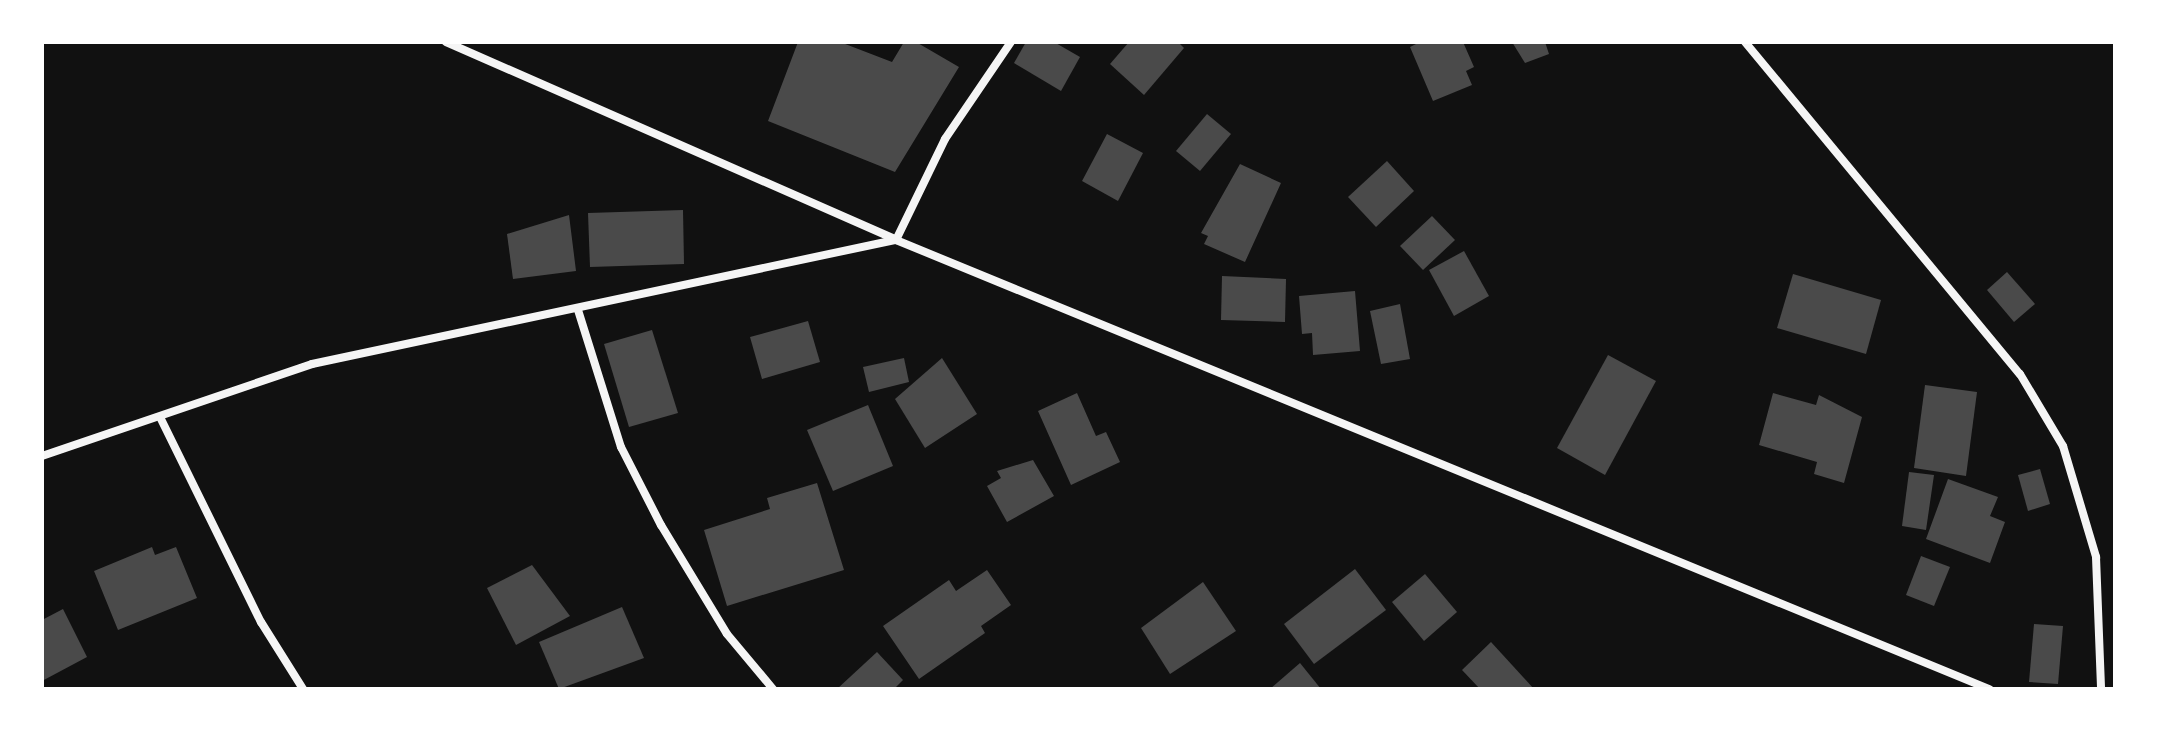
<!DOCTYPE html>
<style>
body{margin:0}
#map{position:relative;width:2157px;height:731px;overflow:hidden;background:#111;font-family:"Varela Round",sans-serif}
div>[style]{position:absolute}
.building>*{inset:0;background:#4a4a4a}
.minor>*{height:8px;margin:-4px;padding:0 4px;transform-origin:4px;border-radius:4px;background:#f5f5f5}
span{translate:-50% -50%;white-space:nowrap;text-align:center;line-height:1.15;-webkit-text-stroke:6px #fff;paint-order:stroke}
.frame{position:absolute;inset:0;border:44px solid #fff;pointer-events:none}
</style>
<div id="map">
<div class="building">
<i style="clip-path:polygon(798px 42px,840px 42px,892px 62px,904px 42px,916px 42px,959px 67px,895px 172px,768px 121px)"></i>
<i style="clip-path:polygon(1026px 42px,1054px 42px,1080px 57px,1061px 91px,1014px 63px)"></i>
<i style="clip-path:polygon(1129px 42px,1178px 42px,1184px 48px,1144px 95px,1110px 64px)"></i>
<i style="clip-path:polygon(1420px 42px,1463px 42px,1474px 67px,1466px 71px,1472px 85px,1433px 101px,1410px 47px)"></i>
<i style="clip-path:polygon(1512px 42px,1545px 42px,1549px 54px,1525px 63px)"></i>
<i style="clip-path:polygon(1207px 114px,1231px 134px,1200px 171px,1176px 151px)"></i>
<i style="clip-path:polygon(1107px 134px,1143px 153px,1118px 201px,1082px 181px)"></i>
<i style="clip-path:polygon(1387px 161px,1414px 191px,1376px 227px,1348px 197px)"></i>
<i style="clip-path:polygon(1240px 164px,1281px 183px,1245px 262px,1204px 244px,1208px 236px,1201px 233px)"></i>
<i style="clip-path:polygon(683px 210px,684px 264px,590px 267px,588px 213px)"></i>
<i style="clip-path:polygon(569px 215px,576px 271px,513px 279px,507px 234px)"></i>
<i style="clip-path:polygon(1432px 216px,1455px 240px,1423px 270px,1400px 246px)"></i>
<i style="clip-path:polygon(1464px 251px,1489px 296px,1454px 316px,1429px 270px)"></i>
<i style="clip-path:polygon(2007px 272px,2035px 304px,2014px 322px,1987px 290px)"></i>
<i style="clip-path:polygon(1793px 274px,1881px 300px,1866px 354px,1777px 328px)"></i>
<i style="clip-path:polygon(1222px 276px,1286px 279px,1285px 322px,1221px 320px)"></i>
<i style="clip-path:polygon(1355px 291px,1360px 351px,1313px 355px,1312px 333px,1302px 334px,1299px 296px)"></i>
<i style="clip-path:polygon(1400px 304px,1410px 359px,1381px 364px,1370px 311px)"></i>
<i style="clip-path:polygon(808px 321px,820px 362px,762px 379px,750px 337px)"></i>
<i style="clip-path:polygon(652px 330px,678px 413px,629px 427px,604px 344px)"></i>
<i style="clip-path:polygon(1608px 355px,1656px 381px,1605px 475px,1557px 448px)"></i>
<i style="clip-path:polygon(904px 358px,909px 382px,869px 392px,863px 367px)"></i>
<i style="clip-path:polygon(942px 358px,977px 414px,925px 448px,895px 399px)"></i>
<i style="clip-path:polygon(1925px 385px,1977px 392px,1966px 476px,1914px 468px)"></i>
<i style="clip-path:polygon(1077px 393px,1096px 436px,1106px 432px,1120px 462px,1071px 485px,1038px 411px)"></i>
<i style="clip-path:polygon(1773px 393px,1816px 405px,1819px 395px,1862px 417px,1844px 483px,1814px 474px,1817px 462px,1759px 445px)"></i>
<i style="clip-path:polygon(868px 405px,893px 466px,833px 491px,807px 430px)"></i>
<i style="clip-path:polygon(1033px 460px,1054px 496px,1007px 522px,987px 486px,1001px 478px,997px 471px)"></i>
<i style="clip-path:polygon(2040px 469px,2050px 504px,2028px 511px,2018px 475px)"></i>
<i style="clip-path:polygon(1909px 472px,1934px 475px,1926px 530px,1902px 526px)"></i>
<i style="clip-path:polygon(1948px 479px,1998px 497px,1990px 516px,2005px 522px,1990px 563px,1926px 539px)"></i>
<i style="clip-path:polygon(817px 483px,844px 570px,727px 606px,704px 530px,770px 509px,767px 498px)"></i>
<i style="clip-path:polygon(152px 547px,155px 555px,176px 547px,197px 598px,118px 630px,94px 571px)"></i>
<i style="clip-path:polygon(1921px 556px,1950px 567px,1934px 606px,1906px 595px)"></i>
<i style="clip-path:polygon(532px 565px,570px 616px,516px 645px,487px 588px)"></i>
<i style="clip-path:polygon(1355px 569px,1386px 610px,1314px 664px,1284px 624px)"></i>
<i style="clip-path:polygon(987px 570px,1011px 605px,981px 626px,985px 633px,919px 679px,883px 626px,949px 580px,956px 591px)"></i>
<i style="clip-path:polygon(1425px 574px,1457px 612px,1424px 641px,1392px 602px)"></i>
<i style="clip-path:polygon(1203px 582px,1236px 631px,1170px 674px,1141px 628px)"></i>
<i style="clip-path:polygon(622px 607px,644px 658px,559px 689px,539px 642px)"></i>
<i style="clip-path:polygon(63px 609px,87px 657px,42px 681px,42px 620px)"></i>
<i style="clip-path:polygon(2034px 624px,2063px 626px,2058px 684px,2029px 682px)"></i>
<i style="clip-path:polygon(1491px 642px,1534px 689px,1480px 689px,1462px 670px)"></i>
<i style="clip-path:polygon(877px 652px,903px 680px,894px 689px,837px 689px)"></i>
<i style="clip-path:polygon(1300px 663px,1321px 689px,1270px 689px)"></i>
</div>
<div class="minor">
<i style="left:446px;top:42px;width:492px;rotate:23.7deg"></i>
<i style="left:896px;top:240px;width:1182px;rotate:22.33deg"></i>
<i style="left:1745px;top:42px;width:431px;rotate:50.4deg"></i>
<i style="left:2020px;top:374px;width:84px;rotate:59.2deg"></i>
<i style="left:2063px;top:446px;width:116px;rotate:73.4deg"></i>
<i style="left:2096px;top:557px;width:132px;rotate:87.8deg"></i>
<i style="left:896px;top:240px;width:112px;rotate:-64.1deg"></i>
<i style="left:945px;top:139px;width:117px;rotate:-55.8deg"></i>
<i style="left:578px;top:310px;width:144px;rotate:72.6deg"></i>
<i style="left:621px;top:447px;width:88px;rotate:62.9deg"></i>
<i style="left:661px;top:525px;width:127px;rotate:58.8deg"></i>
<i style="left:727px;top:634px;width:72px;rotate:50.1deg"></i>
<i style="left:160px;top:417px;width:229px;rotate:63.8deg"></i>
<i style="left:261px;top:622px;width:79px;rotate:57.9deg"></i>
<i style="left:42px;top:456px;width:285px;rotate:-18.8deg"></i>
<i style="left:312px;top:364px;width:596px;rotate:-12.01deg"></i>
</div>
<div class="frame"></div>
</div>
